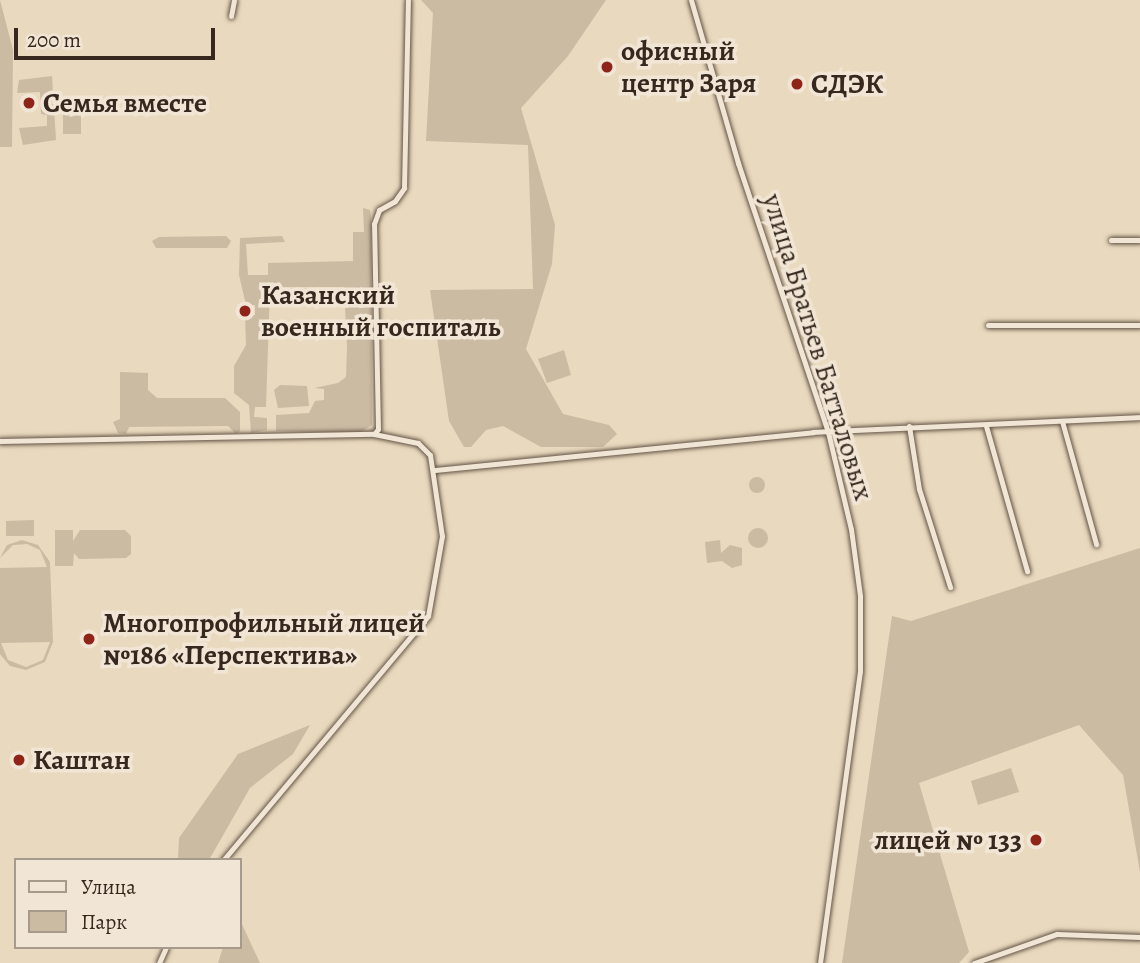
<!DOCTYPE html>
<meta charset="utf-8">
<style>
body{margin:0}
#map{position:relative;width:1140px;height:963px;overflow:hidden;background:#e9d9be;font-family:Alegreya,serif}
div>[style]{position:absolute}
.green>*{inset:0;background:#cbbba3}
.round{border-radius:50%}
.roads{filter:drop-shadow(0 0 2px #635446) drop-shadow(0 0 2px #635446)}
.street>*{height:5px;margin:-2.5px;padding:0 2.5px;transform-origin:2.5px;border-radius:2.5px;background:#f1e6d5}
.dots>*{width:19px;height:19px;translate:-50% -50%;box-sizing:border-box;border:4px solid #f1e6d5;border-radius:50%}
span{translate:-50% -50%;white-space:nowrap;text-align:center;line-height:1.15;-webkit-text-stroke:7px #f1e6d5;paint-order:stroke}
.poi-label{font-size:28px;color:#36281e;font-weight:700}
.left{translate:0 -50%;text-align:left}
.right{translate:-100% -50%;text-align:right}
.street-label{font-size:28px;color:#36281e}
.legend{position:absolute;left:14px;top:858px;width:228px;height:91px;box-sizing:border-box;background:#f1e6d5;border:2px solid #a69a8c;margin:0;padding:9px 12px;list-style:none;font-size:21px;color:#36281e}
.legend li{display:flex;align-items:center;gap:14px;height:35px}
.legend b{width:35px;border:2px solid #a69a8c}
.scale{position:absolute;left:14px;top:28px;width:201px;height:32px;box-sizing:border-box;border:4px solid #36281e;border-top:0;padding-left:9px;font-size:21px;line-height:24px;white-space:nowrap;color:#36281e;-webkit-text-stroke:5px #f1e6d5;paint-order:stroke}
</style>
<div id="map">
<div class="green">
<i style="clip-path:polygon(0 0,13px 50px,12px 147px,0 147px)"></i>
<i style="clip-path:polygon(421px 0,606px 0,568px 56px,521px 108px,555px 225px,552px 264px,526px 349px,563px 414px,609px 425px,617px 434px,603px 447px,541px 447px,503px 426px,486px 430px,471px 447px,464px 447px,449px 421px,430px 290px,533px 289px,528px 145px,426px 141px,433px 13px)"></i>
<i style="clip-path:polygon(52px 76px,56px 140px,23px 145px,19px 128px,47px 126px,47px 115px,41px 114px,40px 92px,17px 93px,19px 80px)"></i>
<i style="clip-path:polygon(63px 104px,81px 104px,81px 134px,63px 134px)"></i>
<i style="clip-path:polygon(363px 208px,370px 210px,371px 216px,372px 425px,359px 433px,276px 431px,276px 415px,309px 413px,315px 401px,324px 400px,324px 389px,314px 388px,338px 383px,346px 377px,347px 347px,344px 287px,270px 287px,266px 407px,255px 407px,254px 417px,267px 418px,267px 430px,251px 433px,249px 405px,234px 393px,234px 366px,246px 345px,245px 316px,255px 315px,255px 305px,246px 305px,239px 275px,240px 238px,282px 236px,285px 242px,246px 244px,248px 275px,268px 275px,268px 263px,353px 261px,353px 232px,364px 232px)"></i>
<i style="clip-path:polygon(226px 236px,231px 241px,227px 248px,156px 248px,152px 241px,159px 237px)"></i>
<i style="clip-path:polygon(564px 350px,571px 375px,547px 383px,538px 359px)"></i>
<i style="clip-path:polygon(120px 372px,148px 373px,148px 390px,157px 398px,225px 398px,240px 412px,240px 431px,236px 434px,228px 426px,129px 427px,126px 434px,118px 433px,113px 422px,120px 419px)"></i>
<i style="clip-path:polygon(280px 385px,307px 386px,309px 406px,278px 408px,274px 390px)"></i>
<i class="round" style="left:749px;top:477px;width:16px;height:16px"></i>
<i style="clip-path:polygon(34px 520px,34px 536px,6px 536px,6px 521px)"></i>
<i class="round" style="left:748px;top:528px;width:20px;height:20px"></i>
<i style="clip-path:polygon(55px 530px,73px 530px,73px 541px,80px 530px,125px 530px,131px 536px,131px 554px,126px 558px,79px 559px,74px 553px,73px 566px,55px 566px)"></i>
<i style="clip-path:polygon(evenodd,22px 540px,38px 545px,50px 562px,53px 642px,45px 662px,26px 670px,10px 666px,0 654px,0 568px,47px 567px,40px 550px,27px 544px,13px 545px,0 558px,7px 545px,22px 540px,50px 642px,43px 660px,26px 667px,8px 660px,1px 643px,50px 642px)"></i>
<i style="clip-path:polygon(720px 540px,721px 553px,730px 545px,742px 548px,742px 565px,732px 568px,722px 561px,707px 563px,705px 542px)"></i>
<i style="clip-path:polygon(1140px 548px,1140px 872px,1123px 775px,1079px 725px,919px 783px,969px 952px,959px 963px,842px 963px,892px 616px,911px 621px)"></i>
<i style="clip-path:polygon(310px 725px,293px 754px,250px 788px,209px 860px,178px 860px,179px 838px,238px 754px)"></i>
<i style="clip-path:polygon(1011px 768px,1019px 792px,978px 805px,971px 781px)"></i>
<i style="clip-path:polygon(240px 920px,260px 963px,218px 963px,223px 947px,240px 947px)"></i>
</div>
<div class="roads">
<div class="street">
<i style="left:691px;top:0;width:170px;rotate:73.9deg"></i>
<i style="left:738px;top:163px;width:284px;rotate:71.5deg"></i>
<i style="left:828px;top:432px;width:100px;rotate:76.7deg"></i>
<i style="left:851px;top:529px;width:68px;rotate:82.3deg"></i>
<i style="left:860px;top:596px;width:75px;rotate:90deg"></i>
<i style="left:860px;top:671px;width:295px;rotate:97.8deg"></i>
<i style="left:231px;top:16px;width:16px;rotate:-79deg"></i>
<i style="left:1111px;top:240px;width:29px"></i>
<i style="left:988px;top:325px;width:152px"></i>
<i style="left:1062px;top:421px;width:128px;rotate:74.5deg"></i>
<i style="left:909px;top:426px;width:64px;rotate:81deg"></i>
<i style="left:919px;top:489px;width:103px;rotate:72.4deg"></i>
<i style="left:986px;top:426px;width:151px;rotate:74.2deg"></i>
<i style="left:374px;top:434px;width:6px;rotate:-51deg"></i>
<i style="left:378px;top:429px;width:205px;rotate:-91.1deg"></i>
<i style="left:374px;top:224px;width:15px;rotate:-70deg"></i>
<i style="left:379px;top:210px;width:18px;rotate:-29deg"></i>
<i style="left:395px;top:201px;width:16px;rotate:-55deg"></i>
<i style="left:404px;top:188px;width:188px;rotate:-88.8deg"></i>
<i style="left:0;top:441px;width:374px;rotate:-1.1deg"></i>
<i style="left:374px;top:434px;width:45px;rotate:11.6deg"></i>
<i style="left:418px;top:443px;width:17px;rotate:45deg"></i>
<i style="left:430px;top:455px;width:82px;rotate:81.6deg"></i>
<i style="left:442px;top:536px;width:81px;rotate:99.9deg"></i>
<i style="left:428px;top:616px;width:319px;rotate:130deg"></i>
<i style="left:435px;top:470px;width:380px;rotate:-5.7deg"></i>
<i style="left:813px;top:432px;width:327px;rotate:-2.6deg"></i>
<i style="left:159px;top:963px;width:17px;rotate:-66deg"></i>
<i style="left:974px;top:963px;width:88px;rotate:-19.3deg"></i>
<i style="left:1057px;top:934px;width:83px;rotate:2.1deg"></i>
</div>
</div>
<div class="dots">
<i style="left:607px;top:67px;background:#8f2418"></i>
<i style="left:797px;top:84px;background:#8f2418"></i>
<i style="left:29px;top:103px;background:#8f2418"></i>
<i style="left:245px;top:311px;background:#8f2418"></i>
<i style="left:89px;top:639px;background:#8f2418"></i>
<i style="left:19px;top:760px;background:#8f2418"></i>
<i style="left:1036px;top:840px;background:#8f2418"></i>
</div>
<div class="poi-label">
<span class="left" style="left:621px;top:67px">офисный<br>центр Заря</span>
<span class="left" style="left:811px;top:84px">СДЭК</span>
<span class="left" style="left:43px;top:103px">Семья вместе</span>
<span class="left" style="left:261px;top:311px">Казанский<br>военный госпиталь</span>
<span class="left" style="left:103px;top:639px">Многопрофильный лицей<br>№186 «Перспектива»</span>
<span class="left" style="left:33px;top:760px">Каштан</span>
<span class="right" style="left:1022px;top:840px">лицей № 133</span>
</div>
<div class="street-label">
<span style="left:818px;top:347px;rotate:73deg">улица Братьев Батталовых</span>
</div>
<ul class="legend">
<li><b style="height:9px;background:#f1e6d5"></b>Улица</li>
<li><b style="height:19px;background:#cbbba3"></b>Парк</li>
</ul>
<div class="scale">200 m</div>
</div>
